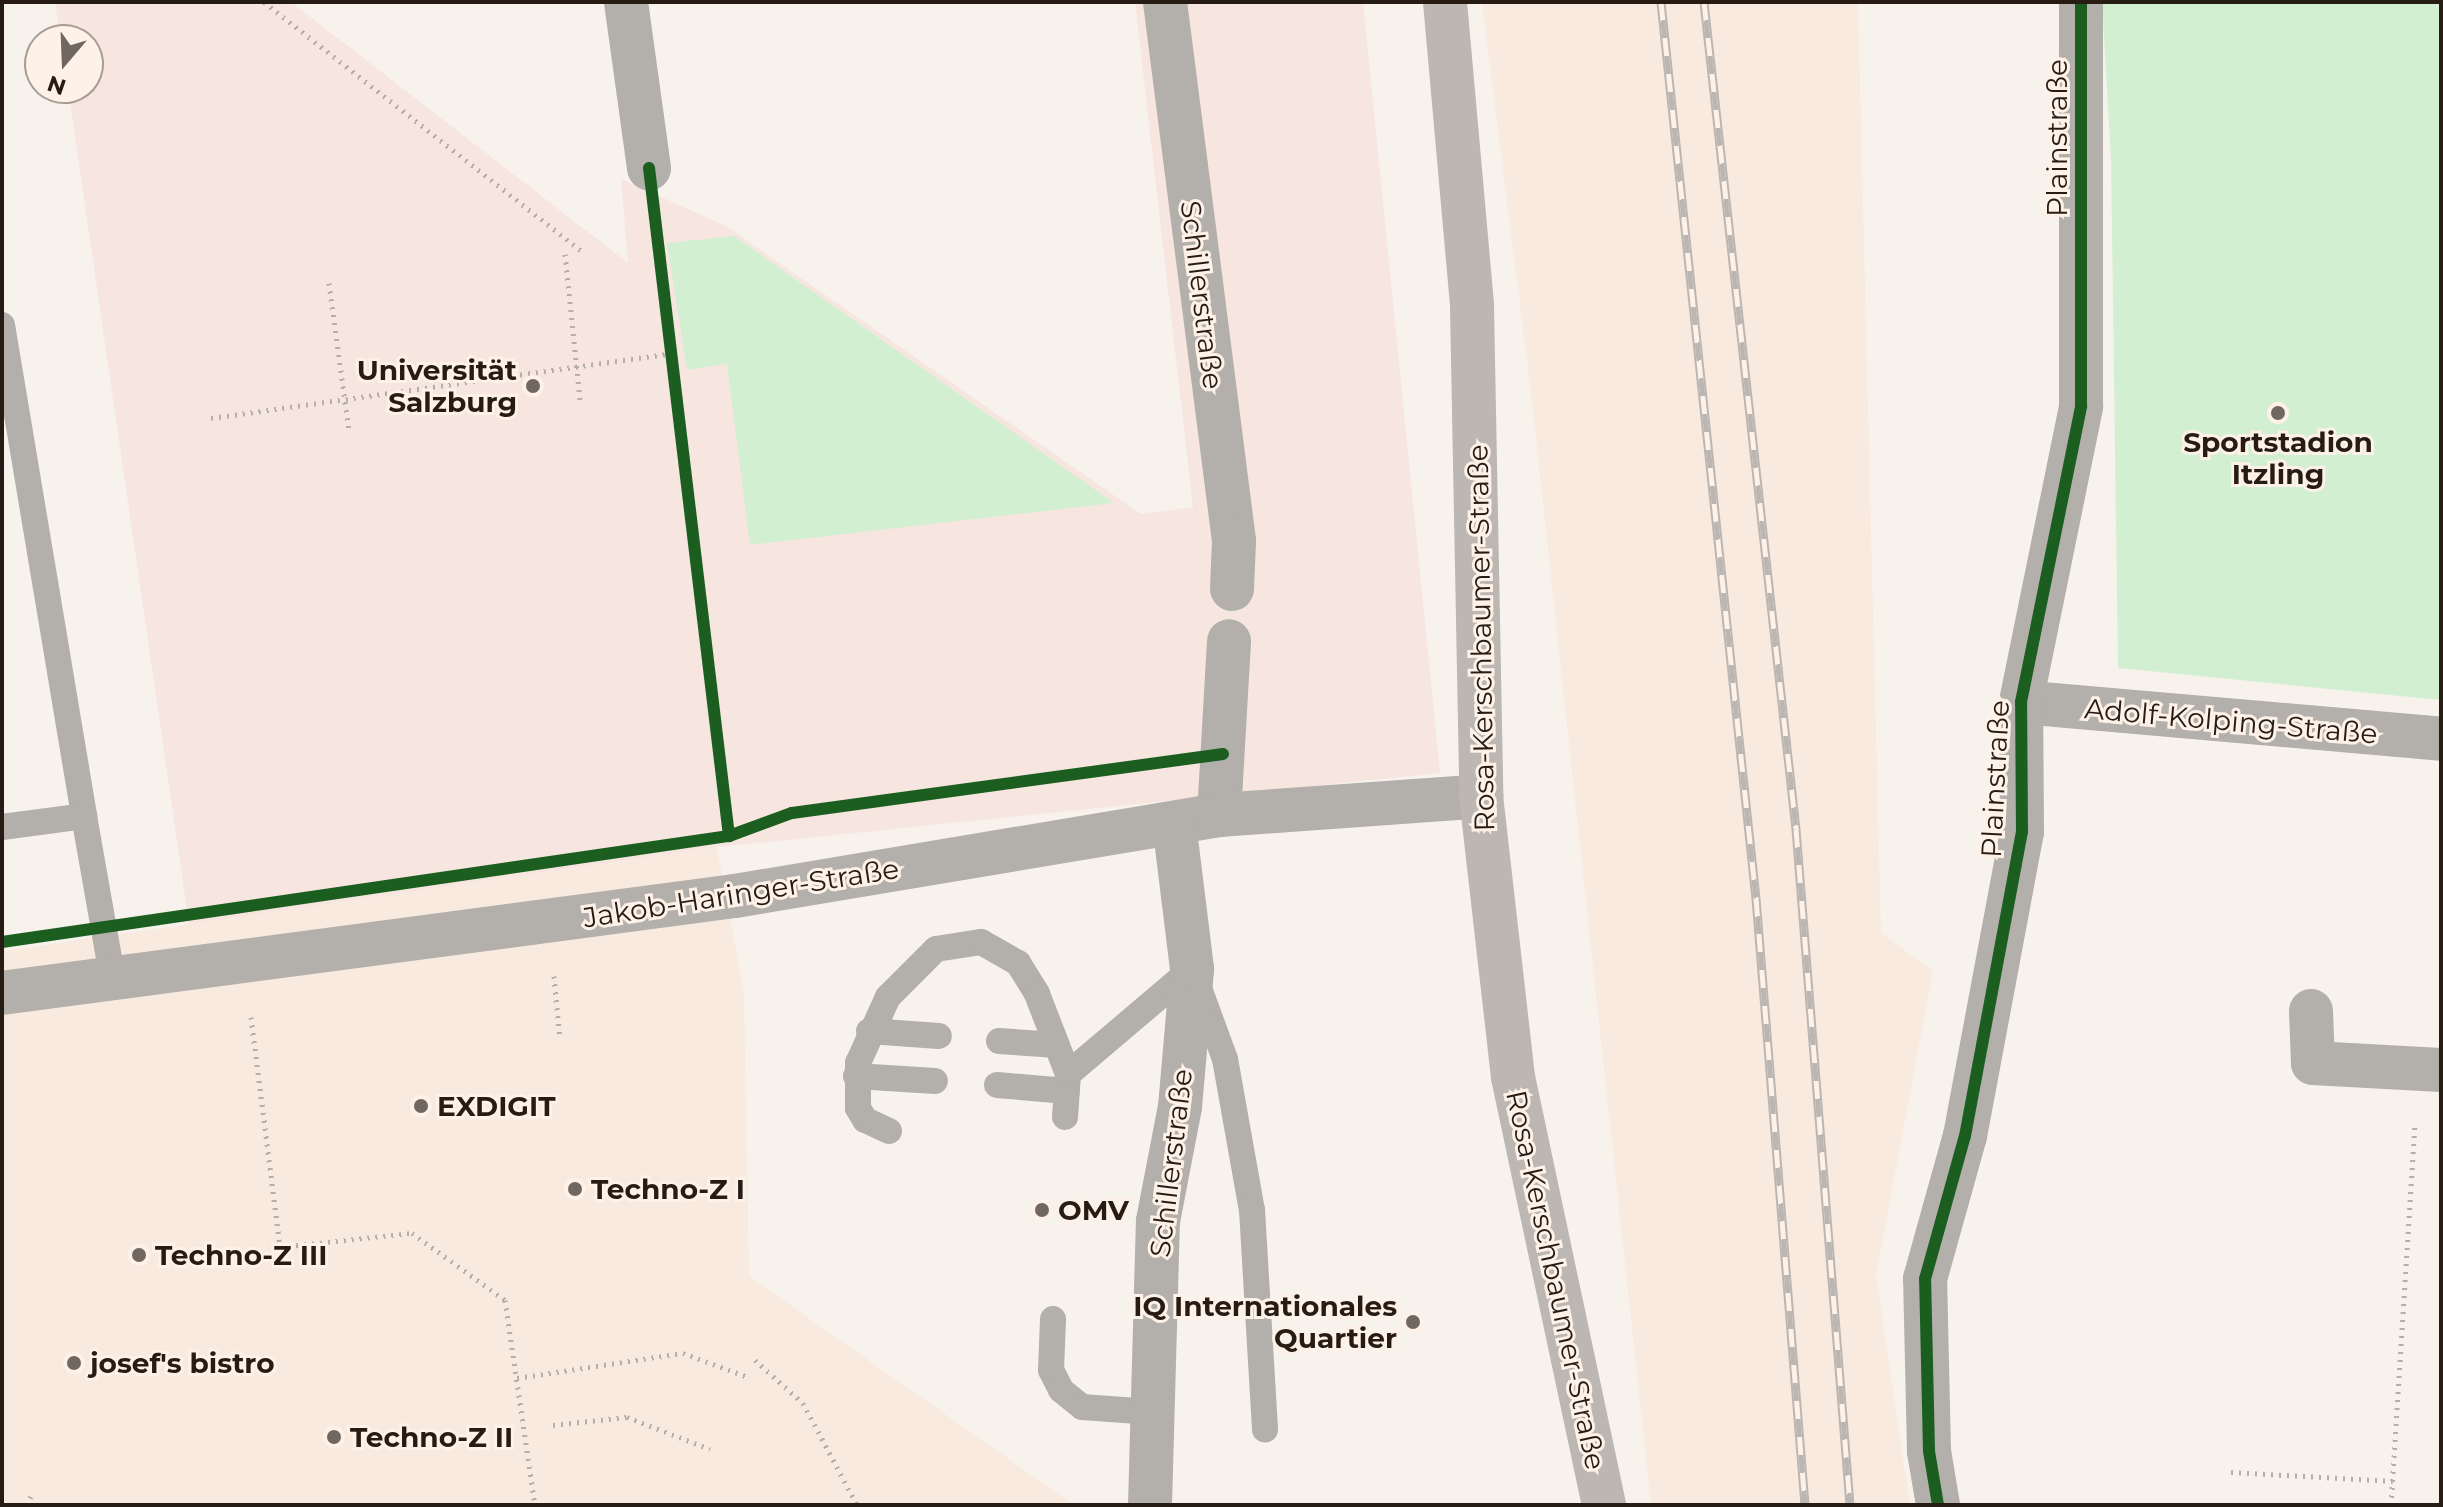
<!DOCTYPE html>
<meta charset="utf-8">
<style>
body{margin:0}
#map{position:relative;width:2443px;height:1507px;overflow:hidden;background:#f8f2ed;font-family:Montserrat,sans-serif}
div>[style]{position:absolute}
.built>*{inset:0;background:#f9eadf}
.education>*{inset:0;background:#f6e6df}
.green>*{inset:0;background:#d3efd2}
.path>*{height:5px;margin-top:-2.5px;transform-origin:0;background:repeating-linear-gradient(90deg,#b3afab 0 2px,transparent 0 8px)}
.lane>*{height:26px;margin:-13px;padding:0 13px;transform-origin:13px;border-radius:13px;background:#b3afab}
.street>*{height:44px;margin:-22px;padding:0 22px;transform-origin:22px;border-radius:22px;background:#b3afab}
.secondary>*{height:44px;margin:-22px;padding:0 22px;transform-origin:22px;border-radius:22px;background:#bcb7b2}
.rail>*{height:9px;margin-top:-4.5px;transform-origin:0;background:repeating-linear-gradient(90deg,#fdf1e8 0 18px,#bcb6b2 0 36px);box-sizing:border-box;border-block:2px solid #bcb6b2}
.cycleway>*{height:12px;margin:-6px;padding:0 6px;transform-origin:6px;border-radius:6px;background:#1b5e20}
.dots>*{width:22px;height:22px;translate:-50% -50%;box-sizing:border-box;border:4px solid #fdf1e8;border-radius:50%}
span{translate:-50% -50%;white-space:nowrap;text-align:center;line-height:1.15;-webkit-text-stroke:6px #fdf1e8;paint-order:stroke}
.street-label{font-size:28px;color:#261c14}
.poi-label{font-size:28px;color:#261c14;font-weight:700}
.right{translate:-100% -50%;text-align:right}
.left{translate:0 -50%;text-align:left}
.frame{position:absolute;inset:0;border:4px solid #261c14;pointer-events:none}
.north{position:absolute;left:24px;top:24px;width:80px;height:80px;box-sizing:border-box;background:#fdf1e8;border:2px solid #a79c93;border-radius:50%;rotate:199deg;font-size:22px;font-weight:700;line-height:32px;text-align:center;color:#261c14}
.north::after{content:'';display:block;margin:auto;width:28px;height:36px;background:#706760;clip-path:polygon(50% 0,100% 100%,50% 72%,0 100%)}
</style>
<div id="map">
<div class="built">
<i style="clip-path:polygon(1482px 2px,1858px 2px,1881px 933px,1933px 971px,1876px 1276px,1910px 1505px,1651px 1505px,1531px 392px)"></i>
<i style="clip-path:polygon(717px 847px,744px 993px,749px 1276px,1074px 1505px,2px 1505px,2px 951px)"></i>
</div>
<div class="education">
<i style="clip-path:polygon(55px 2px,291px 2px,628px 263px,621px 179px,726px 226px,1141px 514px,1193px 507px,1135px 2px,1363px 2px,1440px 773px,717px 847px,189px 924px,68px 88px,88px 88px,88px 40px,61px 40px)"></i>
</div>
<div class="green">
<i style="clip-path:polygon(2102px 2px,2441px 2px,2441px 700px,2118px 668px,2111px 159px)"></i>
<i style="clip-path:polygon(734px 236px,1114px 503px,750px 545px,727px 364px,687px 370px,667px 243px)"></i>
</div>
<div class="path">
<i style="left:264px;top:2px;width:405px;rotate:38.1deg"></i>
<i style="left:565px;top:254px;width:147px;rotate:84.1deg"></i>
<i style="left:329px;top:283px;width:149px;rotate:82.3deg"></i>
<i style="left:211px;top:418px;width:462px;rotate:-8deg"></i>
<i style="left:554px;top:976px;width:63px;rotate:84.6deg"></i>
<i style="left:251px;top:1017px;width:232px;rotate:82.8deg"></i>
<i style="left:280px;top:1247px;width:133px;rotate:-6.1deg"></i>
<i style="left:412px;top:1233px;width:115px;rotate:35.8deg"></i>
<i style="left:505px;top:1300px;width:207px;rotate:81.7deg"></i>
<i style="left:755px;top:1360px;width:64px;rotate:41.9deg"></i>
<i style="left:803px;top:1403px;width:115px;rotate:62.1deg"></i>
<i style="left:517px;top:1378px;width:168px;rotate:-8.6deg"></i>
<i style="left:683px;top:1353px;width:69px;rotate:20.3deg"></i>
<i style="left:553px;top:1425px;width:74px;rotate:-6.2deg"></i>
<i style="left:627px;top:1417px;width:89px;rotate:21.1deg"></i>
<i style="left:2231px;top:1472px;width:162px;rotate:3.2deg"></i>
<i style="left:26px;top:1505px;width:16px;rotate:-60deg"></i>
<i style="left:2391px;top:1505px;width:379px;rotate:-86.4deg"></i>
</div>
<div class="lane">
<i style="left:2px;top:325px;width:498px;rotate:80.5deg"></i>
<i style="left:2px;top:827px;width:83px;rotate:-7.6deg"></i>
<i style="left:84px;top:816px;width:168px;rotate:80deg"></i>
<i style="left:869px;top:1031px;width:70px;rotate:4.1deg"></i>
<i style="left:999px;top:1041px;width:58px;rotate:3.9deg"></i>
<i style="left:856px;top:1076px;width:79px;rotate:3.6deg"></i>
<i style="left:997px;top:1085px;width:70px;rotate:4.9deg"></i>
<i style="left:1065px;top:1117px;width:43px;rotate:-86deg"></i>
<i style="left:1068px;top:1074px;width:162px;rotate:-40.3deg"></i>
<i style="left:1192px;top:969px;width:96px;rotate:69.9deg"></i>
<i style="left:1225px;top:1059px;width:153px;rotate:79.9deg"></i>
<i style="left:1252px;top:1210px;width:220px;rotate:86.6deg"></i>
<i style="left:889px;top:1131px;width:26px;rotate:-155deg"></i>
<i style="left:865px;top:1120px;width:14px;rotate:-120deg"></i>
<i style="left:858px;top:1108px;width:45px;rotate:-90deg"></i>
<i style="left:858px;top:1063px;width:72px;rotate:-65.6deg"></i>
<i style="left:888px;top:997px;width:68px;rotate:-45deg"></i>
<i style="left:936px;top:949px;width:46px;rotate:-8.8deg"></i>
<i style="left:981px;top:942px;width:43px;rotate:29.6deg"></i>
<i style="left:1018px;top:963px;width:36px;rotate:58deg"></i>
<i style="left:1037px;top:994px;width:86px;rotate:68.8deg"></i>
<i style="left:1053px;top:1319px;width:51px;rotate:92.2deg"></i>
<i style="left:1051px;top:1370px;width:22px;rotate:63deg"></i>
<i style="left:1061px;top:1390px;width:27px;rotate:39deg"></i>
<i style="left:1082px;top:1407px;width:70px;rotate:4.1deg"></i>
</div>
<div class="street">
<i style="left:626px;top:2px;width:168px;rotate:82.1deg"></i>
<i style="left:1165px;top:2px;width:543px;rotate:82.7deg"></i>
<i style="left:1234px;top:541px;width:48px;rotate:92.4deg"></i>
<i style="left:2021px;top:702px;width:422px;rotate:5deg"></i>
<i style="left:1219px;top:815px;width:174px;rotate:-86.7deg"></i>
<i style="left:2px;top:993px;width:739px;rotate:-7.54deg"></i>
<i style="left:735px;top:896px;width:491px;rotate:-9.5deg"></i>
<i style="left:1219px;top:815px;width:263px;rotate:-4.1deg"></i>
<i style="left:2311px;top:1011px;width:52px;rotate:87.8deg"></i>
<i style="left:2313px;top:1063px;width:128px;rotate:3.1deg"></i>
<i style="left:1150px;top:1505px;width:284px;rotate:-88.4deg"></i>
<i style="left:1158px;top:1221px;width:116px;rotate:-79.1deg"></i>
<i style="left:1180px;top:1107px;width:139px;rotate:-85deg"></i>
<i style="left:1192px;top:969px;width:147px;rotate:-97deg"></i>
<i style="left:1938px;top:1505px;width:55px;rotate:-99.5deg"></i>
<i style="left:1929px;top:1451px;width:172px;rotate:-91.3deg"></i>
<i style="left:1925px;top:1279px;width:148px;rotate:-74.4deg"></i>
<i style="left:1965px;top:1136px;width:309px;rotate:-79.4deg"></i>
<i style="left:2022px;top:832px;width:130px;rotate:-90.4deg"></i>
<i style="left:2021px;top:702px;width:302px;rotate:-78.5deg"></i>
<i style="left:2081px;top:406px;width:404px;rotate:-90deg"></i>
</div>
<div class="secondary">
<i style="left:1445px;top:2px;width:306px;rotate:84.9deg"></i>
<i style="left:1472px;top:307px;width:489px;rotate:88.9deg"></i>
<i style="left:1481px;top:796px;width:283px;rotate:83.5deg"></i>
<i style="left:1513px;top:1077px;width:438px;rotate:78deg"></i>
</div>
<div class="rail">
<i style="left:1661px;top:2px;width:901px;rotate:83.95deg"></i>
<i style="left:1756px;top:898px;width:609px;rotate:85.38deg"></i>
<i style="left:1704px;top:2px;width:832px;rotate:83.65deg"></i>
<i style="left:1796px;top:829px;width:678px;rotate:85.43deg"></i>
</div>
<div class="cycleway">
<i style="left:649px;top:168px;width:673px;rotate:83.17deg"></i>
<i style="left:2px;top:942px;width:735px;rotate:-8.3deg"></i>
<i style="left:729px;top:836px;width:67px;rotate:-20.1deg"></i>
<i style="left:792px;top:813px;width:435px;rotate:-7.8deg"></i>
<i style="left:1938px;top:1505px;width:55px;rotate:-99.5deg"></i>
<i style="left:1929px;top:1451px;width:172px;rotate:-91.3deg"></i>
<i style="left:1925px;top:1279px;width:148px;rotate:-74.4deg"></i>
<i style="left:1965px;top:1136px;width:309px;rotate:-79.4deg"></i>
<i style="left:2022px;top:832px;width:130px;rotate:-90.4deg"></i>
<i style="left:2021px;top:702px;width:302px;rotate:-78.5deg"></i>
<i style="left:2081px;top:406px;width:404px;rotate:-90deg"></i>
</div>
<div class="dots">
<i style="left:533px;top:386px;background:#706760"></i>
<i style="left:2278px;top:413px;background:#706760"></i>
<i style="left:421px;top:1106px;background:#706760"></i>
<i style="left:575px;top:1189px;background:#706760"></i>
<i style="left:1042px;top:1210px;background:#706760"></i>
<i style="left:139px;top:1255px;background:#706760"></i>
<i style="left:1413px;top:1322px;background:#706760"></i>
<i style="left:74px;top:1363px;background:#706760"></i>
<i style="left:334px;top:1437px;background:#706760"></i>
</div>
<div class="street-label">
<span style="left:2057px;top:138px;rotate:-90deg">Plainstraße</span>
<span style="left:1202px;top:295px;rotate:83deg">Schillerstraße</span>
<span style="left:1481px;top:638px;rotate:-91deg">Rosa-Kerschbaumer-Straße</span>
<span style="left:2231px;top:721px;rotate:5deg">Adolf-Kolping-Straße</span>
<span style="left:1995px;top:779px;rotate:-87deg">Plainstraße</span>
<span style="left:741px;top:893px;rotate:-9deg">Jakob-Haringer-Straße</span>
<span style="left:1171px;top:1163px;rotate:-83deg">Schillerstraße</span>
<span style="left:1556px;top:1280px;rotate:78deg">Rosa-Kerschbaumer-Straße</span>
</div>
<div class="poi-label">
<span class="right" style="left:517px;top:386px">Universität<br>Salzburg</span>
<span style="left:2278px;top:458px">Sportstadion<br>Itzling</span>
<span class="left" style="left:437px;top:1106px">EXDIGIT</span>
<span class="left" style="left:591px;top:1189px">Techno-Z I</span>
<span class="left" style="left:1058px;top:1210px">OMV</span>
<span class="left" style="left:155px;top:1255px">Techno-Z III</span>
<span class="right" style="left:1397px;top:1322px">IQ Internationales<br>Quartier</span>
<span class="left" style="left:90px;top:1363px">josef's bistro</span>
<span class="left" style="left:350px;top:1437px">Techno-Z II</span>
</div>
<div class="frame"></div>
<div class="north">N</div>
</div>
